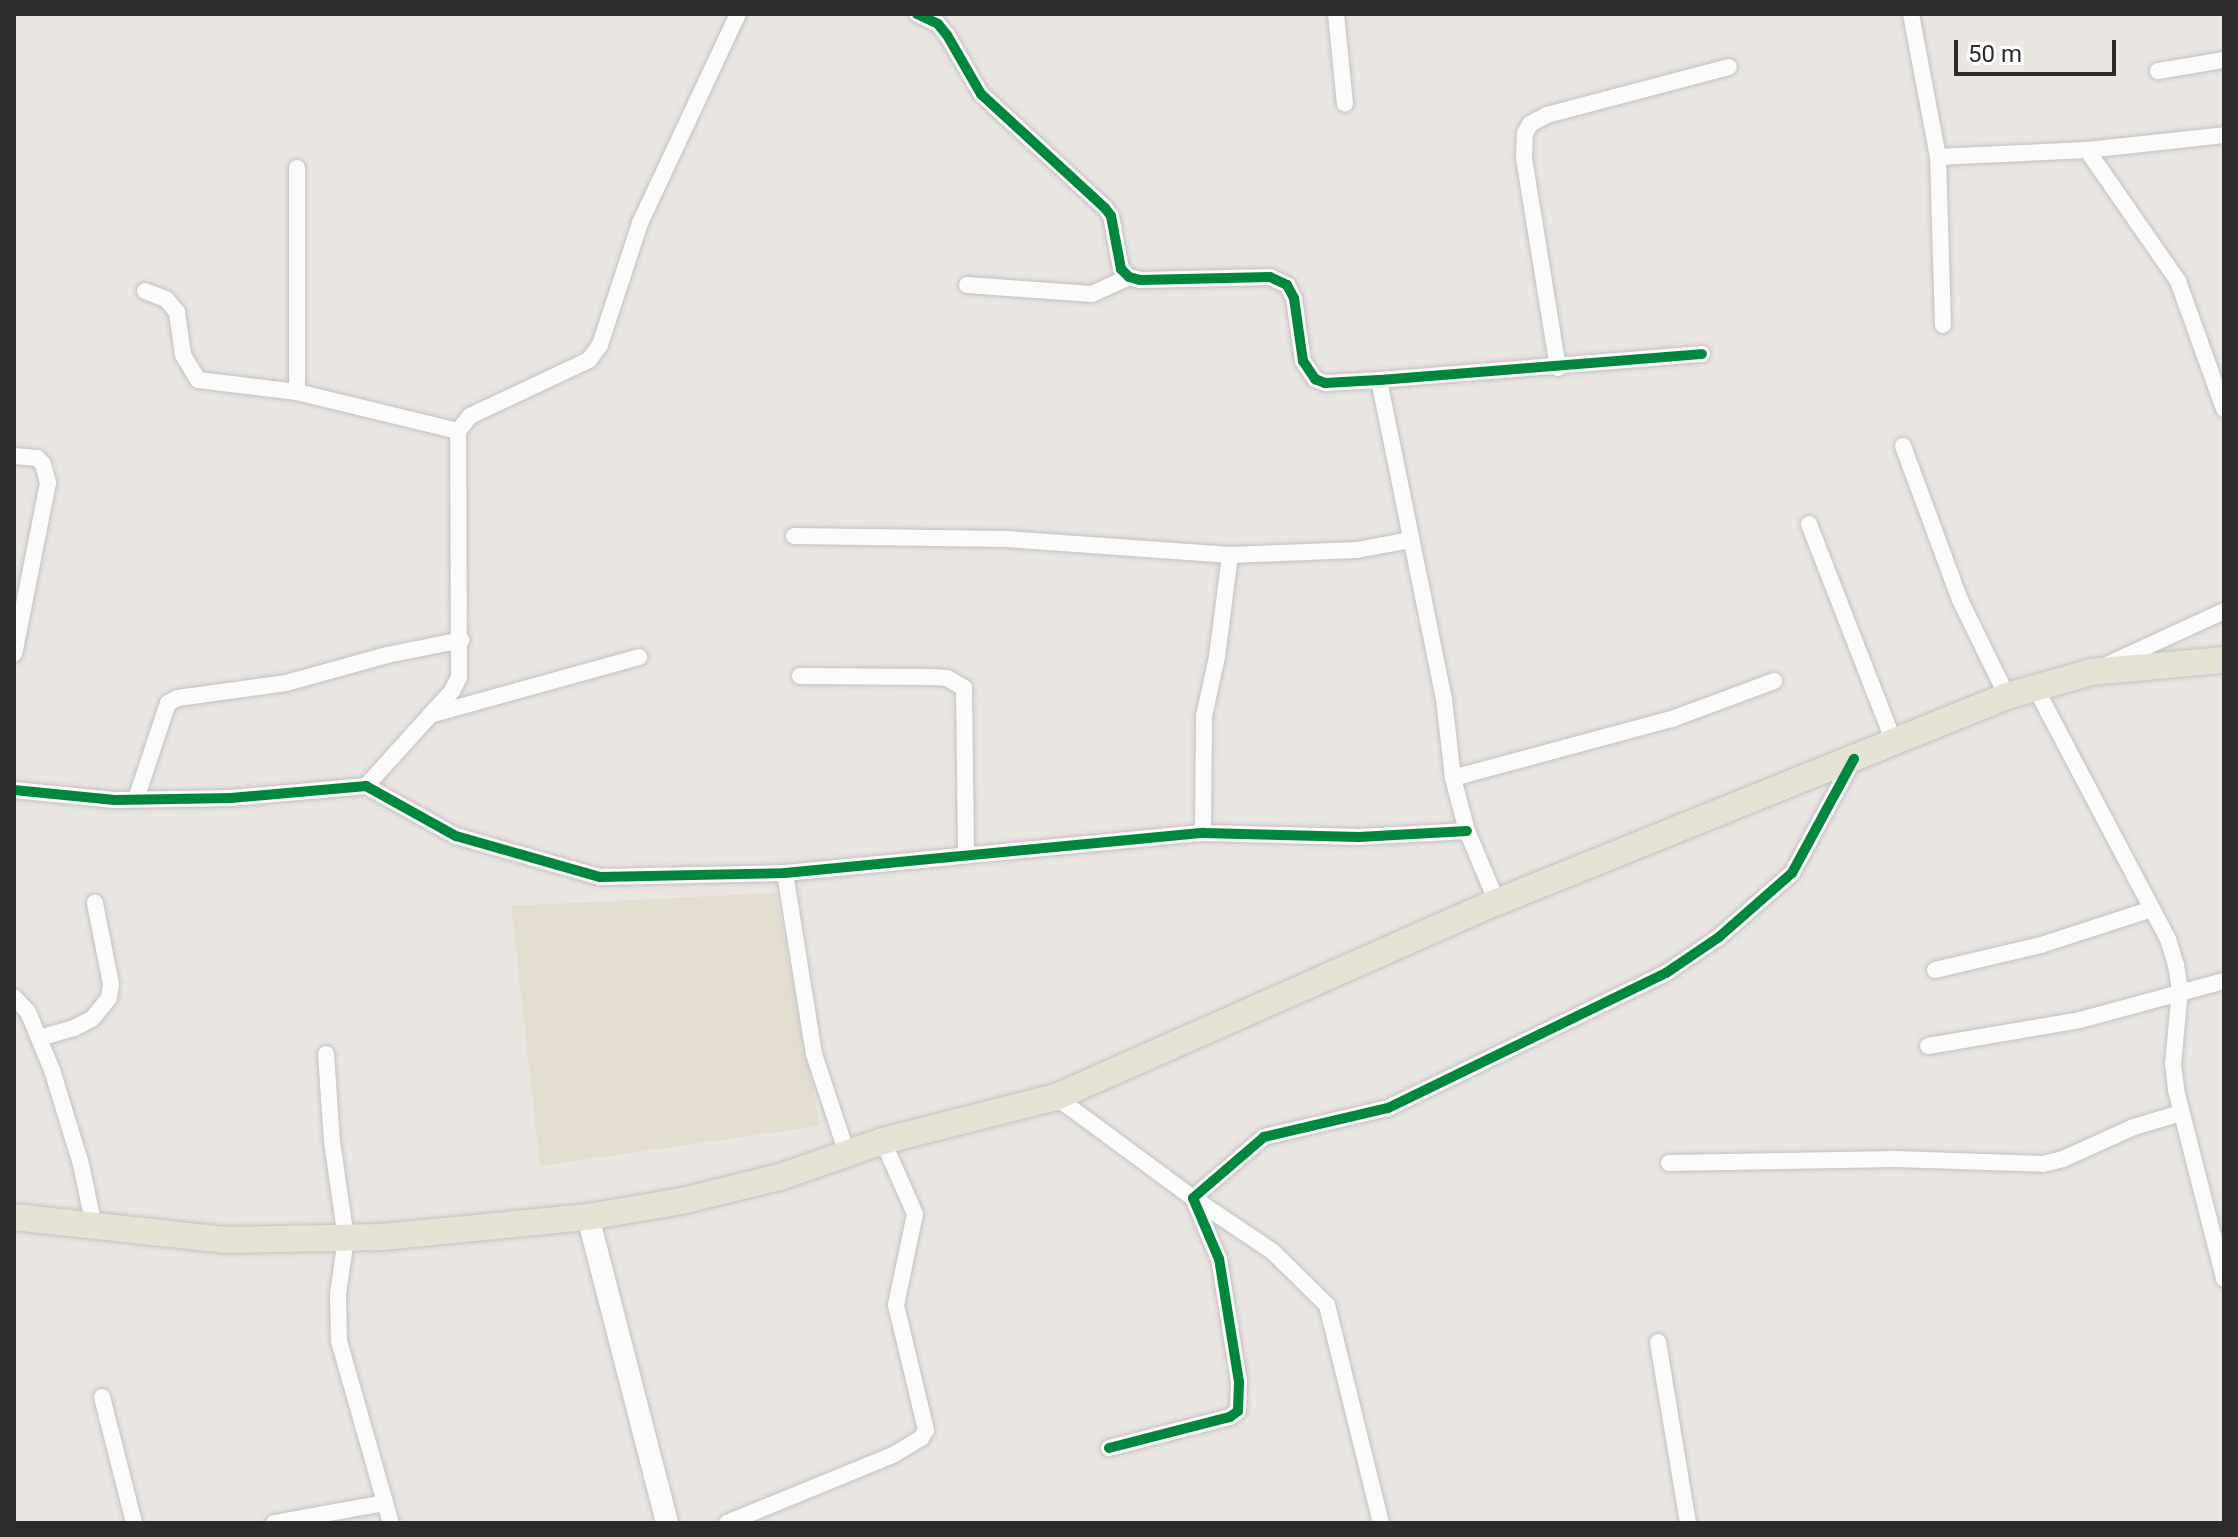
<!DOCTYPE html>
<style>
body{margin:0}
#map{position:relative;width:2238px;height:1537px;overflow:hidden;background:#eae6e2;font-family:Roboto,sans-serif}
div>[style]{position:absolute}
.education>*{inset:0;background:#e4ded1}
.roads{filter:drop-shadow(0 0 2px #c3c2c3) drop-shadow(0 0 2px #c3c2c3)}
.minor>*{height:16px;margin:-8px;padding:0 8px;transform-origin:8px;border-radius:8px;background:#fcfbfb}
.tertiary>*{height:22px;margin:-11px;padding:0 11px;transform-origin:11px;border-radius:11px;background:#fcfbfb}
.primary>*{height:26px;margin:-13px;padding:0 13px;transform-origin:13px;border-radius:13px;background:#e6e3d5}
.cycleway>*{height:10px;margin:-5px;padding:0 5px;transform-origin:5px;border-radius:5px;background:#00873e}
span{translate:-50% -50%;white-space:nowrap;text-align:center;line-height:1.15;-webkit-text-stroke:6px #fff;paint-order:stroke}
.frame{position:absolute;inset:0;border:16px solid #2c2c2c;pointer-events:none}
.scale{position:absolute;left:1954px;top:40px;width:162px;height:36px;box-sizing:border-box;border:4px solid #2c2c2c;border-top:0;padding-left:10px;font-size:24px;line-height:28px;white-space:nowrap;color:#2c2c2c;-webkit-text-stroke:6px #fff;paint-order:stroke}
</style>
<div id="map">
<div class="education">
<i style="clip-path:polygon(776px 893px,820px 1126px,540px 1166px,511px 906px)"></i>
</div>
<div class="roads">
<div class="minor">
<i style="left:917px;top:14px;width:23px;rotate:25deg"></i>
<i style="left:938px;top:24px;width:14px;rotate:51deg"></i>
<i style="left:947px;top:35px;width:68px;rotate:60deg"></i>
<i style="left:981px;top:94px;width:168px;rotate:42.6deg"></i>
<i style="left:1105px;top:208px;width:10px;rotate:53deg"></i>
<i style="left:1111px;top:216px;width:54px;rotate:79.3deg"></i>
<i style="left:1121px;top:269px;width:11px;rotate:45deg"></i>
<i style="left:1129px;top:277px;width:11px;rotate:15deg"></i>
<i style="left:1140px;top:280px;width:130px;rotate:-1.3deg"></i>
<i style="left:1270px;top:277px;width:19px;rotate:25deg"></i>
<i style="left:1287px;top:285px;width:15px;rotate:62deg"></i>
<i style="left:1294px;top:298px;width:64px;rotate:81.9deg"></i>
<i style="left:1303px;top:361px;width:22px;rotate:56deg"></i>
<i style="left:1315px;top:379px;width:11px;rotate:22deg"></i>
<i style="left:1325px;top:383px;width:54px;rotate:-3.2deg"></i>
<i style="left:1379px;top:380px;width:324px;rotate:-4.6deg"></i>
<i style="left:1336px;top:14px;width:90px;rotate:84.3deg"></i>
<i style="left:1911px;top:14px;width:146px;rotate:79.3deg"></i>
<i style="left:1938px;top:157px;width:168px;rotate:88.3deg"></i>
<i style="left:2158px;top:71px;width:67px;rotate:-9.5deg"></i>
<i style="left:2087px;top:150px;width:160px;rotate:55.2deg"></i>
<i style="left:2178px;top:281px;width:136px;rotate:70.2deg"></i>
<i style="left:1938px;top:157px;width:149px;rotate:-2.7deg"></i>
<i style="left:2087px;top:150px;width:138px;rotate:-6.2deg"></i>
<i style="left:297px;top:168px;width:224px;rotate:90deg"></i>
<i style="left:967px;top:285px;width:125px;rotate:4.1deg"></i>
<i style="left:1092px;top:294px;width:41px;rotate:-24.7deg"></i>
<i style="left:145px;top:291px;width:22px;rotate:21deg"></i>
<i style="left:166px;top:299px;width:17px;rotate:50deg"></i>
<i style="left:177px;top:312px;width:43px;rotate:82.1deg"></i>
<i style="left:183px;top:355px;width:29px;rotate:59deg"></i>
<i style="left:198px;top:380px;width:100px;rotate:6.9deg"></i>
<i style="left:297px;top:392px;width:166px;rotate:13.6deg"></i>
<i style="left:1558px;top:368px;width:213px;rotate:-99.2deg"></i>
<i style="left:1524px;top:158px;width:25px;rotate:-88deg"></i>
<i style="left:1525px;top:133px;width:10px;rotate:-61deg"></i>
<i style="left:1530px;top:124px;width:19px;rotate:-28deg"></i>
<i style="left:1547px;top:115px;width:188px;rotate:-14.8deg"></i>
<i style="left:1379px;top:380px;width:326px;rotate:78.5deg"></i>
<i style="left:1444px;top:699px;width:80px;rotate:83.5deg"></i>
<i style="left:1453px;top:778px;width:55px;rotate:75.2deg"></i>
<i style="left:1467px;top:831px;width:77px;rotate:67.1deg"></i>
<i style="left:1903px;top:446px;width:164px;rotate:69.7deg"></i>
<i style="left:1960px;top:600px;width:107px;rotate:63.9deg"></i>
<i style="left:14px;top:456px;width:23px;rotate:5deg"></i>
<i style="left:37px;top:458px;width:8px;rotate:45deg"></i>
<i style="left:43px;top:464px;width:20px;rotate:75deg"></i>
<i style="left:48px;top:483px;width:174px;rotate:101.2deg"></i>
<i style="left:1809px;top:524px;width:232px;rotate:68.7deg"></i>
<i style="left:794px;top:536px;width:212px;rotate:0.8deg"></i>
<i style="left:1006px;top:539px;width:225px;rotate:4.1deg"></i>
<i style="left:2109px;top:664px;width:127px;rotate:-24.7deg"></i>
<i style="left:800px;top:676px;width:132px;rotate:0.4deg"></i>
<i style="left:932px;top:677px;width:15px;rotate:4deg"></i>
<i style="left:947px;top:678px;width:20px;rotate:30deg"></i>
<i style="left:964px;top:688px;width:167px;rotate:89.3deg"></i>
<i style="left:2035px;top:687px;width:285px;rotate:62.2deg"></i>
<i style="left:2168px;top:939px;width:27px;rotate:73deg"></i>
<i style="left:2176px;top:965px;width:25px;rotate:81deg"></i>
<i style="left:2180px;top:990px;width:74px;rotate:95.4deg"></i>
<i style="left:2173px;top:1064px;width:26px;rotate:83deg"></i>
<i style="left:2176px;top:1090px;width:195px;rotate:75.7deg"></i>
<i style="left:430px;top:715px;width:217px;rotate:-15.5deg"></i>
<i style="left:1453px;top:778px;width:227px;rotate:-15.1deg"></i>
<i style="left:1672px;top:719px;width:109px;rotate:-20.4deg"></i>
<i style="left:366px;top:786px;width:128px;rotate:-47.8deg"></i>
<i style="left:452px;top:691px;width:16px;rotate:-63deg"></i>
<i style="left:459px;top:677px;width:246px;rotate:-90.2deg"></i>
<i style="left:458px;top:431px;width:19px;rotate:-51deg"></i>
<i style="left:470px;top:416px;width:132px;rotate:-25.2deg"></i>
<i style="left:589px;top:360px;width:19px;rotate:-54deg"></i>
<i style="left:600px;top:345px;width:128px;rotate:-71.8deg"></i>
<i style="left:640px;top:223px;width:231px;rotate:-64.9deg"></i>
<i style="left:14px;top:790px;width:101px;rotate:5.7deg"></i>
<i style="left:115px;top:800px;width:116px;rotate:-1deg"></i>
<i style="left:231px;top:798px;width:136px;rotate:-5.1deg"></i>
<i style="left:366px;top:786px;width:103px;rotate:29.1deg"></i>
<i style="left:456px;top:836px;width:150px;rotate:15.9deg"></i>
<i style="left:600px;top:877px;width:185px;rotate:-1.2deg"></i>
<i style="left:785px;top:873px;width:420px;rotate:-5.5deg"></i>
<i style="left:1203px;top:833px;width:156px;rotate:1.5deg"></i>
<i style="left:1359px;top:837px;width:108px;rotate:-3.2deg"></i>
<i style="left:136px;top:799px;width:101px;rotate:-71.6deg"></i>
<i style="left:168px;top:703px;width:11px;rotate:-27deg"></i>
<i style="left:178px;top:698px;width:109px;rotate:-7.9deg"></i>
<i style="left:286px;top:683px;width:105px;rotate:-15.5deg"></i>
<i style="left:387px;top:655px;width:76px;rotate:-11.3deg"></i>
<i style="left:1203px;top:833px;width:117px;rotate:-89.5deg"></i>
<i style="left:1204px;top:716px;width:60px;rotate:-77.6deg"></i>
<i style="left:1217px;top:657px;width:103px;rotate:-82.7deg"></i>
<i style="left:1230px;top:555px;width:127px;rotate:-2.3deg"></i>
<i style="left:1357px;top:550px;width:55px;rotate:-10.5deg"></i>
<i style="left:785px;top:873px;width:183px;rotate:80.9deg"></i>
<i style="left:814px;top:1054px;width:105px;rotate:71.7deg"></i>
<i style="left:1935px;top:970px;width:109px;rotate:-13.3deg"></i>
<i style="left:2041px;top:945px;width:117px;rotate:-18deg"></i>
<i style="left:14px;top:997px;width:21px;rotate:47deg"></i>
<i style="left:28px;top:1012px;width:63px;rotate:67.5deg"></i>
<i style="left:52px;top:1070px;width:98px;rotate:72.9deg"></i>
<i style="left:81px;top:1164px;width:64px;rotate:78.3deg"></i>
<i style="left:39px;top:1038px;width:36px;rotate:-16deg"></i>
<i style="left:74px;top:1028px;width:20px;rotate:-27deg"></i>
<i style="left:92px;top:1019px;width:27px;rotate:-51deg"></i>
<i style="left:109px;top:998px;width:14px;rotate:-82deg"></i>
<i style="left:111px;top:984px;width:83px;rotate:-101.2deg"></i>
<i style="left:1928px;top:1046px;width:154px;rotate:-9.7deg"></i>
<i style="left:2080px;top:1020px;width:149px;rotate:-15.2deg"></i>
<i style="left:326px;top:1054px;width:88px;rotate:86.1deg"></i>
<i style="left:332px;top:1142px;width:97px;rotate:81.7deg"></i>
<i style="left:346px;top:1238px;width:57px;rotate:98.1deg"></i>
<i style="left:338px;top:1294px;width:47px;rotate:88.8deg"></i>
<i style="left:339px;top:1341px;width:189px;rotate:74.1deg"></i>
<i style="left:1056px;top:1097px;width:170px;rotate:36.4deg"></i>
<i style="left:1193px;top:1198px;width:95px;rotate:33.9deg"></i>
<i style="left:1272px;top:1251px;width:77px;rotate:44.5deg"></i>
<i style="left:1327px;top:1305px;width:225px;rotate:76.1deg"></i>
<i style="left:1669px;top:1163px;width:227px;rotate:-1deg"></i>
<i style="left:1896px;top:1159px;width:147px;rotate:1.9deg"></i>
<i style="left:2043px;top:1164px;width:21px;rotate:-14deg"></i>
<i style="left:2063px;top:1159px;width:78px;rotate:-24.3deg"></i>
<i style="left:2134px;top:1127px;width:49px;rotate:-16.6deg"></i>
<i style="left:1658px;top:1342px;width:183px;rotate:80.6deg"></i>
<i style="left:102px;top:1397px;width:130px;rotate:75.7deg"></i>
<i style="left:1109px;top:1448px;width:125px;rotate:-14.4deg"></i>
<i style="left:1230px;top:1417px;width:10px;rotate:-37deg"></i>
<i style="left:1238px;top:1411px;width:29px;rotate:-88deg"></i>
<i style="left:1239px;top:1382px;width:125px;rotate:-99.2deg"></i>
<i style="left:1219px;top:1259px;width:66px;rotate:-113.1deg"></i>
<i style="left:1193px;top:1198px;width:94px;rotate:-40.7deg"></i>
<i style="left:1264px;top:1137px;width:127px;rotate:-13.2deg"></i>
<i style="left:1388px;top:1108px;width:309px;rotate:-25.9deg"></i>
<i style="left:1666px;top:973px;width:64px;rotate:-34.2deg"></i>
<i style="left:1719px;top:937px;width:97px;rotate:-41.2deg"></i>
<i style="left:1792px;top:873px;width:130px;rotate:-61.5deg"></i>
<i style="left:274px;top:1523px;width:113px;rotate:-10.2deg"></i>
<i style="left:727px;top:1523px;width:179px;rotate:-22.3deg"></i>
<i style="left:893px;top:1455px;width:33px;rotate:-31deg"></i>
<i style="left:921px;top:1438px;width:9px;rotate:-58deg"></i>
<i style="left:926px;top:1430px;width:129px;rotate:-103.5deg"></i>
<i style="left:896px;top:1305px;width:93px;rotate:-78.2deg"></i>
<i style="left:915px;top:1214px;width:80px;rotate:-113.7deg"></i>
</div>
<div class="tertiary">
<i style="left:588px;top:1217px;width:316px;rotate:75.5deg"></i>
</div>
<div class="primary">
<i style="left:14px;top:1217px;width:214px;rotate:6.2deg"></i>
<i style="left:227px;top:1240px;width:156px;rotate:-1.1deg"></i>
<i style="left:383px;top:1237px;width:206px;rotate:-5.6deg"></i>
<i style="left:588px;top:1217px;width:95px;rotate:-9.7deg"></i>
<i style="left:682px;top:1201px;width:101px;rotate:-13.8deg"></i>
<i style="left:780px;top:1177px;width:109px;rotate:-19.3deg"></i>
<i style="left:883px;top:1141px;width:179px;rotate:-14.3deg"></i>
<i style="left:1056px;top:1097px;width:482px;rotate:-23.9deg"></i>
<i style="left:1497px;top:902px;width:550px;rotate:-21.99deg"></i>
<i style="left:2007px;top:696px;width:87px;rotate:-15.9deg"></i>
<i style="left:2091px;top:672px;width:134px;rotate:-5.2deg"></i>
</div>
</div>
<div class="cycleway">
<i style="left:917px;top:14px;width:23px;rotate:25deg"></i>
<i style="left:938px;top:24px;width:14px;rotate:51deg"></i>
<i style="left:947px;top:35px;width:68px;rotate:60deg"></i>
<i style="left:981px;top:94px;width:168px;rotate:42.6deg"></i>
<i style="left:1105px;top:208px;width:10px;rotate:53deg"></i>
<i style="left:1111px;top:216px;width:54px;rotate:79.3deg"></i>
<i style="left:1121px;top:269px;width:11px;rotate:45deg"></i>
<i style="left:1129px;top:277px;width:11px;rotate:15deg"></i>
<i style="left:1140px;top:280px;width:130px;rotate:-1.3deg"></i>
<i style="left:1270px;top:277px;width:19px;rotate:25deg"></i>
<i style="left:1287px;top:285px;width:15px;rotate:62deg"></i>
<i style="left:1294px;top:298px;width:64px;rotate:81.9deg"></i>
<i style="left:1303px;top:361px;width:22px;rotate:56deg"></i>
<i style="left:1315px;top:379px;width:11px;rotate:22deg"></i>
<i style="left:1325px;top:383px;width:54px;rotate:-3.2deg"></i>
<i style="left:1379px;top:380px;width:324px;rotate:-4.6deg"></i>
<i style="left:14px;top:790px;width:101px;rotate:5.7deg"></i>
<i style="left:115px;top:800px;width:116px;rotate:-1deg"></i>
<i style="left:231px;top:798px;width:136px;rotate:-5.1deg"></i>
<i style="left:366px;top:786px;width:103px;rotate:29.1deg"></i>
<i style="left:456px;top:836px;width:150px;rotate:15.9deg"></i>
<i style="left:600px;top:877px;width:185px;rotate:-1.2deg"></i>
<i style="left:785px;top:873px;width:420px;rotate:-5.5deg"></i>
<i style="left:1203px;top:833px;width:156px;rotate:1.5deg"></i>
<i style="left:1359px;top:837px;width:108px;rotate:-3.2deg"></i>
<i style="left:1109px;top:1448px;width:125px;rotate:-14.4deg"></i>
<i style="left:1230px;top:1417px;width:10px;rotate:-37deg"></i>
<i style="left:1238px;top:1411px;width:29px;rotate:-88deg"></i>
<i style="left:1239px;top:1382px;width:125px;rotate:-99.2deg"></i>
<i style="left:1219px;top:1259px;width:66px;rotate:-113.1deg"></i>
<i style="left:1193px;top:1198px;width:94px;rotate:-40.7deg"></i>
<i style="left:1264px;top:1137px;width:127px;rotate:-13.2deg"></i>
<i style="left:1388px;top:1108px;width:309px;rotate:-25.9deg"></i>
<i style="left:1666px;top:973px;width:64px;rotate:-34.2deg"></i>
<i style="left:1719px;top:937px;width:97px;rotate:-41.2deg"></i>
<i style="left:1792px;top:873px;width:130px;rotate:-61.5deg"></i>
</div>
<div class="frame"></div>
<div class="scale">50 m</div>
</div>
